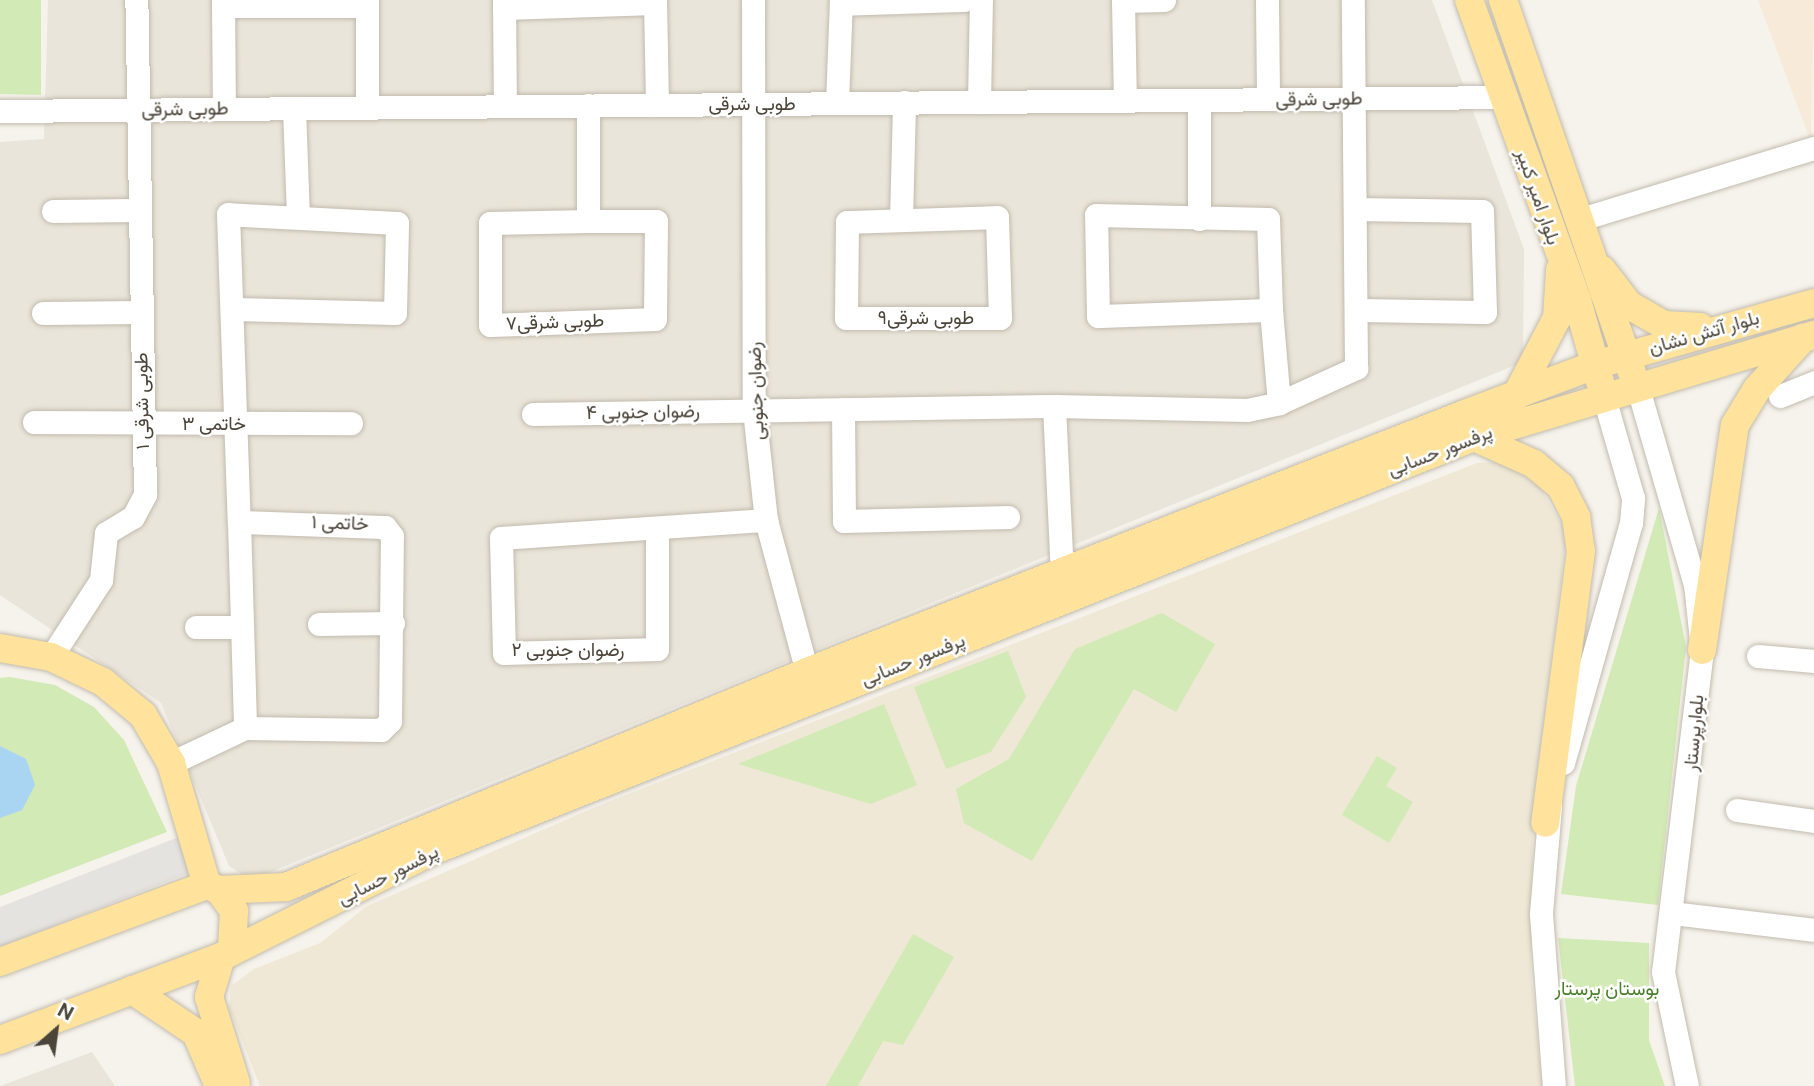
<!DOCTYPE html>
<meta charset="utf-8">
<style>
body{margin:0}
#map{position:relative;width:1814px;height:1086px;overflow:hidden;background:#f6f3ec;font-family:"Public Sans",Vazirmatn,sans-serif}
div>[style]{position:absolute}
.residential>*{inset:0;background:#eae5da}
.commercial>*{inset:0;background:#f7ead8}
.education>*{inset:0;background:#efe8d6}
.green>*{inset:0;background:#d2eab5}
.parking>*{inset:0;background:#e5e3e0}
.water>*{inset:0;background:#a9d4f2}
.roads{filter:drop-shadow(0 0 2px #c2bbae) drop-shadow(0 0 2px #c2bbae)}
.minor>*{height:23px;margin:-11.5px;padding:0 11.5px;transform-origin:11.5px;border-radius:11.5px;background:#fff}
.major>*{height:28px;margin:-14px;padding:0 14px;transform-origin:14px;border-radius:14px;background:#ffe39c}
span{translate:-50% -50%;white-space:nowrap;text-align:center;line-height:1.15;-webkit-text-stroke:5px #fff;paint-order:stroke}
.street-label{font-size:19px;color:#4b4439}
.park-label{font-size:19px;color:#4a7f2a}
.north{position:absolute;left:21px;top:995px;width:70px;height:70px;-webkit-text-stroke:5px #fff;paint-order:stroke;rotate:28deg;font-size:19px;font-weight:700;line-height:28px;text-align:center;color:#4b4439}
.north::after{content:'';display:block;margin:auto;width:24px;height:32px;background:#4b4439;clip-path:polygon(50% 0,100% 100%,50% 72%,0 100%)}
</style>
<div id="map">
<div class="residential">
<i style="clip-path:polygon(48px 0,1432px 0,1524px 249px,1523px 362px,251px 880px,229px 866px,161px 703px,0 595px,0 142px,44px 139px)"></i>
<i style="clip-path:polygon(92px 1052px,115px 1086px,0 1086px)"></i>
</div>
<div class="commercial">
<i style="clip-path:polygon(1758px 0,1814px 0,1811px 142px)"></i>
</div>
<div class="education">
<i style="clip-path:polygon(1503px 462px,1540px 487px,1567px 533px,1533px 807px,1531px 972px,1542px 1086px,260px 1086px,229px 1008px,231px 986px,254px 969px,320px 943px,367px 906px,600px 805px,1477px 463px)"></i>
</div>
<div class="green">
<i style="clip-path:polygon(0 0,41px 0,41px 95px,0 94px)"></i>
<i style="clip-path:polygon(1659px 508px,1686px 647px,1658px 905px,1561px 894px,1576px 786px)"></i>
<i style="clip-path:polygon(1162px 613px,1215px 644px,1176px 712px,1134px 689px,1032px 861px,964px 823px,956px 789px,1009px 759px,1075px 649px)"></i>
<i style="clip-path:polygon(1008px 651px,1026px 697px,991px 752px,946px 769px,914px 687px)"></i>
<i style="clip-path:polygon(10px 677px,55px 685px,94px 707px,124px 740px,167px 832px,0 896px,0 678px)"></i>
<i style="clip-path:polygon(884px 704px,917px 785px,871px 804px,738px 764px)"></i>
<i style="clip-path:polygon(1377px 756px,1397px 768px,1386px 786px,1413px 802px,1389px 843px,1342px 815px)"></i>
<i style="clip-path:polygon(913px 934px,954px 957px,903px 1045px,883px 1041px,858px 1086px,826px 1086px)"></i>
<i style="clip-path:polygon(1558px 938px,1649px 943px,1649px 1040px,1665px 1086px,1575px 1086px)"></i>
</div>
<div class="parking">
<i style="clip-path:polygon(181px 836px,196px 870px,0 947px,0 907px)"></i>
</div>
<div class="water">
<i style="clip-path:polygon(0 746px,26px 759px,35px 785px,22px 810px,0 818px)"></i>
</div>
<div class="roads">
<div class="minor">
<i style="left:223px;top:0;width:109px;rotate:89.5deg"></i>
<i style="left:367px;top:0;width:107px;rotate:90deg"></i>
<i style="left:504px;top:0;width:106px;rotate:89.5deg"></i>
<i style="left:655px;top:0;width:105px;rotate:88.9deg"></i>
<i style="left:753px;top:0;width:410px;rotate:89.9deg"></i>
<i style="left:754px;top:410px;width:111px;rotate:83.8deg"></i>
<i style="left:766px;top:520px;width:157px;rotate:74.9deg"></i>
<i style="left:1123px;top:0;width:100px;rotate:88.9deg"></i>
<i style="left:1267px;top:0;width:99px;rotate:89.4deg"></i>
<i style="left:1123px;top:1px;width:41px;rotate:-1.4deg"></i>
<i style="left:841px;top:4px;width:123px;rotate:-1.9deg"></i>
<i style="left:223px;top:6px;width:144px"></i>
<i style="left:504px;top:8px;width:151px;rotate:-1.9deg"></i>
<i style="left:1199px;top:100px;width:119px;rotate:90deg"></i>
<i style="left:979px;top:102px;width:102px;rotate:-88.9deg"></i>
<i style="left:837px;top:103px;width:103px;rotate:-87.8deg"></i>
<i style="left:588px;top:105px;width:116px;rotate:90deg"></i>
<i style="left:588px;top:221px;width:68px"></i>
<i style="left:656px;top:221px;width:98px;rotate:90.6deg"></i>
<i style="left:655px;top:319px;width:165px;rotate:177.9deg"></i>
<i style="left:490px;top:325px;width:102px;rotate:-90deg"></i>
<i style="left:490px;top:223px;width:98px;rotate:-1.2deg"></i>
<i style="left:294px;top:108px;width:109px;rotate:87.9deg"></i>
<i style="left:0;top:111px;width:1504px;rotate:-0.53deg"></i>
<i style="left:1355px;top:209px;width:127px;rotate:0.9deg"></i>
<i style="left:1482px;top:211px;width:101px;rotate:88.3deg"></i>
<i style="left:1485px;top:312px;width:129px;rotate:-179.1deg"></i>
<i style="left:53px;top:211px;width:84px;rotate:-0.7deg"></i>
<i style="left:1096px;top:215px;width:172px;rotate:1.3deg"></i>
<i style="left:1268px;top:219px;width:91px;rotate:88.1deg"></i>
<i style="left:1271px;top:310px;width:173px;rotate:178deg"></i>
<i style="left:1098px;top:316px;width:101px;rotate:-91.1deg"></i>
<i style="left:997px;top:217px;width:101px;rotate:88.3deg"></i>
<i style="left:1000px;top:318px;width:154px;rotate:180deg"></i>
<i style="left:846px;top:318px;width:96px;rotate:-89.4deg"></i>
<i style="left:847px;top:222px;width:150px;rotate:-1.9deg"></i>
<i style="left:901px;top:220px;width:118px;rotate:-88.5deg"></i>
<i style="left:1578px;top:220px;width:247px;rotate:-17deg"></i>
<i style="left:235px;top:309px;width:160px;rotate:1.4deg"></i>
<i style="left:395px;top:313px;width:90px;rotate:-88.7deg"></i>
<i style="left:397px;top:223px;width:169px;rotate:-177deg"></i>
<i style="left:228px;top:214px;width:308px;rotate:88deg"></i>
<i style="left:1271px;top:310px;width:93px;rotate:85.1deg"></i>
<i style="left:43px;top:313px;width:97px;rotate:-0.6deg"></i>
<i style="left:1637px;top:385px;width:207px;rotate:73.8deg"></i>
<i style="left:1695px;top:584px;width:66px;rotate:83.9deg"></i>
<i style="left:1702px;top:650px;width:324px;rotate:96.9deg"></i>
<i style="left:1663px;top:972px;width:116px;rotate:78.1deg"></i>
<i style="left:1780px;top:396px;width:37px;rotate:-22deg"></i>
<i style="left:1054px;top:406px;width:168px;rotate:87.3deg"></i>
<i style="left:843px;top:409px;width:112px;rotate:89.5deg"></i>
<i style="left:844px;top:521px;width:164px;rotate:-1.4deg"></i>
<i style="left:533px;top:414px;width:521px;rotate:-0.88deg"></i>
<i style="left:1054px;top:406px;width:193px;rotate:1.2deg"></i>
<i style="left:1247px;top:410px;width:33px;rotate:-12deg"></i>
<i style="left:1279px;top:403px;width:85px;rotate:-24.4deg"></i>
<i style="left:1356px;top:368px;width:368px;rotate:-90.5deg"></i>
<i style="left:34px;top:422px;width:317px;rotate:0.2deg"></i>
<i style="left:657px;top:530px;width:119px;rotate:90deg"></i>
<i style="left:657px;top:649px;width:153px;rotate:178.5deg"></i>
<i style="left:504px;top:653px;width:115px;rotate:-91.5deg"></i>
<i style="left:501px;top:538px;width:266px;rotate:-3.9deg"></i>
<i style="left:319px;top:624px;width:74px;rotate:-0.8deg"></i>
<i style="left:196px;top:627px;width:46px"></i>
<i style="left:1758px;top:656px;width:56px;rotate:5.1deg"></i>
<i style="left:51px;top:657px;width:92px;rotate:-57deg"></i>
<i style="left:101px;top:580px;width:47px;rotate:-83.9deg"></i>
<i style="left:106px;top:533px;width:31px;rotate:-31deg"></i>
<i style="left:133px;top:517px;width:26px;rotate:-62deg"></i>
<i style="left:145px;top:494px;width:494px;rotate:-91deg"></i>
<i style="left:171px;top:763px;width:82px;rotate:-25.3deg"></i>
<i style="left:245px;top:728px;width:136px;rotate:0.8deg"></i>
<i style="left:381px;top:730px;width:13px;rotate:-45deg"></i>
<i style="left:390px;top:721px;width:185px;rotate:-89.4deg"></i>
<i style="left:392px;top:536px;width:11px;rotate:-128deg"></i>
<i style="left:385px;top:527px;width:146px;rotate:-178deg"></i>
<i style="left:239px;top:522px;width:206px;rotate:88.3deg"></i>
<i style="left:1563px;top:763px;width:249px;rotate:-74.2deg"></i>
<i style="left:1631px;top:523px;width:25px;rotate:-85deg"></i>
<i style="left:1633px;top:498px;width:108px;rotate:-106.1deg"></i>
<i style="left:1550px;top:806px;width:108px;rotate:94.8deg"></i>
<i style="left:1541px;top:914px;width:172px;rotate:85.7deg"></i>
<i style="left:1737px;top:810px;width:78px;rotate:8.1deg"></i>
<i style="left:1672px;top:913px;width:143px;rotate:6.8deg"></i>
</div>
<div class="major">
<i style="left:1469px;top:0;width:319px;rotate:70.2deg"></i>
<i style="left:1577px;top:300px;width:85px;rotate:74.3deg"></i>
<i style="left:1503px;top:0;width:394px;rotate:70.9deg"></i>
<i style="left:1602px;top:270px;width:44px;rotate:52.4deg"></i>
<i style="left:1629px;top:305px;width:40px;rotate:29.7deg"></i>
<i style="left:1664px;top:325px;width:36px;rotate:3deg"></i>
<i style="left:1516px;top:396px;width:88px;rotate:-62.3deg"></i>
<i style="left:1557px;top:318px;width:48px;rotate:-86.4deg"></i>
<i style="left:1474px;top:437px;width:66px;rotate:24.2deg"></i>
<i style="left:1534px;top:464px;width:35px;rotate:40deg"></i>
<i style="left:1561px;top:487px;width:34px;rotate:63deg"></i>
<i style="left:1576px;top:517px;width:34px;rotate:82deg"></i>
<i style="left:1581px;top:551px;width:274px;rotate:97.5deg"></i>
<i style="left:0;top:648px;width:52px;rotate:10deg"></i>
<i style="left:51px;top:657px;width:58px;rotate:25.7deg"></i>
<i style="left:103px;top:682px;width:52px;rotate:39.5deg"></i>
<i style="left:143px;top:715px;width:56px;rotate:59.7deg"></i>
<i style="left:171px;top:763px;width:127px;rotate:73.6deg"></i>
<i style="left:1702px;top:650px;width:227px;rotate:-81.7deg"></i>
<i style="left:1735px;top:425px;width:42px;rotate:-58.6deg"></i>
<i style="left:1757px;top:389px;width:69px;rotate:-48deg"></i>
<i style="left:219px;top:890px;width:67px;rotate:-2.6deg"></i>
<i style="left:286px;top:887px;width:564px;rotate:-22.42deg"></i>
<i style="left:807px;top:672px;width:707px;rotate:-21.41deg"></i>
<i style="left:1465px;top:414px;width:139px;rotate:-20.7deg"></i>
<i style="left:1595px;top:365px;width:228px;rotate:-15.8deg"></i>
<i style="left:221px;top:957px;width:42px;rotate:106.7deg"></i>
<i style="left:209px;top:997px;width:90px;rotate:72.6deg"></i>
<i style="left:0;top:962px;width:221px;rotate:-20.4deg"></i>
<i style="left:207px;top:885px;width:13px;rotate:23deg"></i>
<i style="left:219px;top:890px;width:26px;rotate:54deg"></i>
<i style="left:234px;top:911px;width:38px;rotate:93deg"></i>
<i style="left:132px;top:990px;width:77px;rotate:33.9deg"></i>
<i style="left:196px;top:1033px;width:58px;rotate:66.5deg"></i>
<i style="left:0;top:1040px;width:236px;rotate:-20.6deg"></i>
<i style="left:221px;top:957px;width:236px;rotate:-26.7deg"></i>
<i style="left:432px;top:851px;width:1121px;rotate:-21.67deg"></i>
<i style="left:1474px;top:437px;width:355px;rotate:-16.7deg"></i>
</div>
</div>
<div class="street-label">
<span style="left:1319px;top:99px;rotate:-1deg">طوبی شرقی</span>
<span style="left:752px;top:104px">طوبی شرقی</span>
<span style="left:185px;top:109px;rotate:-1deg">طوبی شرقی</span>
<span style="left:1538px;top:197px;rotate:71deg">بلوار امیر کبیر</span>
<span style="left:926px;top:318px">طوبی شرقی۹</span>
<span style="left:555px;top:322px;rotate:-2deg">طوبی شرقی۷</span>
<span style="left:1704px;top:333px;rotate:-16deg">بلوار آتش نشان</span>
<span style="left:756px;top:391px;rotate:-92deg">رضوان جنوبی</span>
<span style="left:142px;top:401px;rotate:-91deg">طوبی شرقی ۱</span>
<span style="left:643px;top:412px;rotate:-1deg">رضوان جنوبی ۴</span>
<span style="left:214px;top:424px">خاتمی ۳</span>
<span style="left:1440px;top:451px;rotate:-21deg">پرفسور حسابی</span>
<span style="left:340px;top:523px;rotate:2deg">خاتمی ۱</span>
<span style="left:568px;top:650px">رضوان جنوبی ۲</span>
<span style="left:913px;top:660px;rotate:-22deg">پرفسور حسابی</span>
<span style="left:1694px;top:733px;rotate:-85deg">بلوارپرستار</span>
<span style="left:388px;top:875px;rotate:-27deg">پرفسور حسابی</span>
</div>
<div class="park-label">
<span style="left:1607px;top:989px">بوستان پرستار</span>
</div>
<div class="north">N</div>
</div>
